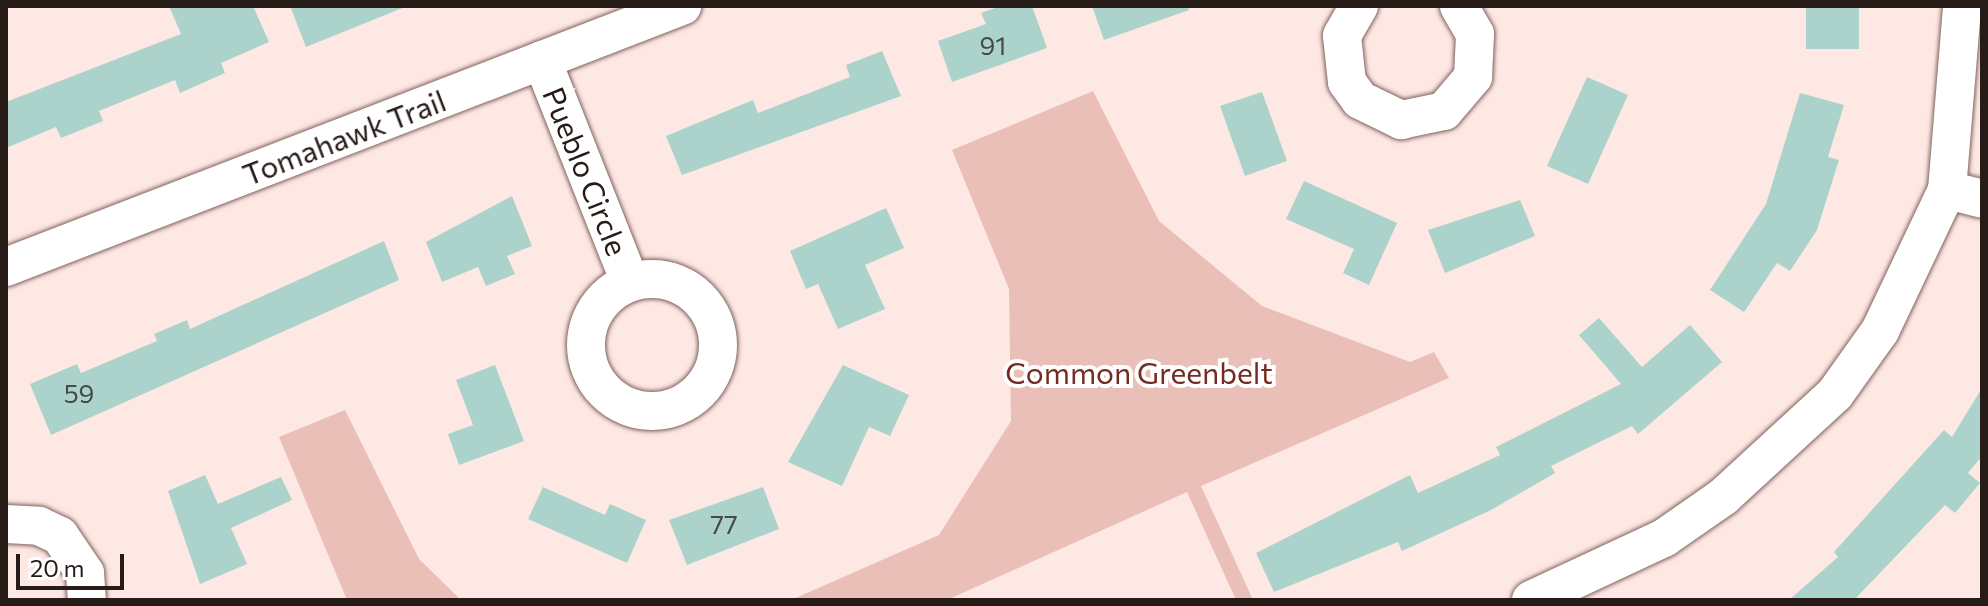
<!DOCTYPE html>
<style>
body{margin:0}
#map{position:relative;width:1988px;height:606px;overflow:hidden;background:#fee8e4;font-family:Commissioner,sans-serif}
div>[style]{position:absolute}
.green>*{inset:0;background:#eabfb7}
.building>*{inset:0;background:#acd3cb}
.roads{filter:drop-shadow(0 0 2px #81625c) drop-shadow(0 0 2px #81625c)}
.street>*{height:38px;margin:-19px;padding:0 19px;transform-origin:19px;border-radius:19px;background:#fff}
.street>.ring{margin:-19px;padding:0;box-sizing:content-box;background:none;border:38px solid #fff;border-radius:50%}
span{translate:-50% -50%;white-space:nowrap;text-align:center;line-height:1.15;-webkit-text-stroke:8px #fff;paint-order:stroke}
.number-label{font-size:26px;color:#484945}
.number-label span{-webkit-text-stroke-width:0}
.street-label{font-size:30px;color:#271b18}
.park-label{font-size:30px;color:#742b21}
.frame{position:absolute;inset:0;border:8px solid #271b18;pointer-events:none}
.scale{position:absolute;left:16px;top:554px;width:108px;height:36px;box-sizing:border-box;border:4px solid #271b18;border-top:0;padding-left:10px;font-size:24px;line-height:28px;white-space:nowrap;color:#271b18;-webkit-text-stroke:6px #fff;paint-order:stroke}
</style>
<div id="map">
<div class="green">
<i style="clip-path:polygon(1093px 91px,1159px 221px,1262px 306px,1410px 362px,1434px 352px,1449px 378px,1201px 486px,1253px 600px,1236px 600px,1187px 492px,947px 600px,791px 600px,939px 535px,1011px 421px,1009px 289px,952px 150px)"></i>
<i style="clip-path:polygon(345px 410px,419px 559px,461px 600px,347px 600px,279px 437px)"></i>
</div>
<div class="building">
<i style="clip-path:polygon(169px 6px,253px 6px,269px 42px,221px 63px,225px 73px,180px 93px,175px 80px,99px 111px,103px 121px,61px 138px,56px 127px,6px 148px,6px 102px,181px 34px)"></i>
<i style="clip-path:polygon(290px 6px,404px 6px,405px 7px,306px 47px)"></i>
<i style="clip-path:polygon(1001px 6px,1032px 6px,1047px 48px,952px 82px,938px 41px,986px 24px,981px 13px)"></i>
<i style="clip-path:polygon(1092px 6px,1188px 6px,1189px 10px,1104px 40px)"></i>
<i style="clip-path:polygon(1806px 6px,1859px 6px,1859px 49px,1806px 49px)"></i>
<i style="clip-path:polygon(882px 51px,901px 96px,682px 175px,666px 136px,753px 100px,758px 113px,850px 77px,846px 65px)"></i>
<i style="clip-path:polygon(1587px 77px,1628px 95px,1588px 184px,1547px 166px)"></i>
<i style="clip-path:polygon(1262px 92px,1287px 161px,1245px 176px,1220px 106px)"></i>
<i style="clip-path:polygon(1800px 93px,1844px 105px,1828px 157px,1839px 160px,1817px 230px,1790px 271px,1777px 263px,1744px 312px,1710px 290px,1766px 204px)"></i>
<i style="clip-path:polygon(1304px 181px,1397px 223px,1369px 285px,1343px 273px,1354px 249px,1286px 219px)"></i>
<i style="clip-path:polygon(512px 196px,532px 246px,507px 256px,515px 274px,486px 286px,478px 267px,442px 282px,426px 242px)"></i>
<i style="clip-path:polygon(1520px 200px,1535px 236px,1445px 273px,1428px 230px)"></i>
<i style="clip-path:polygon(886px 208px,904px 248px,865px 265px,885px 309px,838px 329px,818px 284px,806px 289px,790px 251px)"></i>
<i style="clip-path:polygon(384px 241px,399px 280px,51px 435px,30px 384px,77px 364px,81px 373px,157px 341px,154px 334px,187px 320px,190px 329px)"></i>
<i style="clip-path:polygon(1599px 318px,1642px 367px,1690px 325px,1722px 362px,1638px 434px,1632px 426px,1551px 466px,1555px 473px,1491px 510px,1402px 551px,1398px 542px,1274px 592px,1256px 553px,1410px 475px,1418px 493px,1500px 455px,1496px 447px,1621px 384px,1579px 335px)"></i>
<i style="clip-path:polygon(495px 365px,524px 441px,459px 465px,448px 434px,473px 425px,456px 380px)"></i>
<i style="clip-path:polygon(843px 365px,909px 395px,890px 436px,869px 427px,842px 486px,788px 462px)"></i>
<i style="clip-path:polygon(1982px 388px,1982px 456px,1968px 473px,1980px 483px,1955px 513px,1945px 505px,1854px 600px,1789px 600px,1838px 557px,1834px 552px,1944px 430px,1952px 437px)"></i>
<i style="clip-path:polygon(205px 475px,218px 504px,281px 477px,292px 500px,231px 528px,247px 564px,200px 584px,168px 491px)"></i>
<i style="clip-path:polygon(543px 487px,605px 515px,610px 504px,646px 520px,627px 563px,528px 519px)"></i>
<i style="clip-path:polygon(763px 487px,779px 529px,687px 565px,669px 520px)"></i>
</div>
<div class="roads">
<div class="street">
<i style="left:1359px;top:6px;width:34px;rotate:120deg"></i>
<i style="left:1342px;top:36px;width:46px;rotate:83.8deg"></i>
<i style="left:1347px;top:82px;width:22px;rotate:54deg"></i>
<i style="left:1360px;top:100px;width:46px;rotate:26deg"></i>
<i style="left:1401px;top:120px;width:44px;rotate:-11.8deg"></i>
<i style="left:1444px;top:111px;width:45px;rotate:-49.5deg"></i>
<i style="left:1473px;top:77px;width:43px;rotate:-87.3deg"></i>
<i style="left:1475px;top:34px;width:32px;rotate:-120deg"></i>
<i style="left:542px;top:60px;width:239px;rotate:68.4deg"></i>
<i style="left:1947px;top:190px;width:36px;rotate:14deg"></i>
<i style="left:6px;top:267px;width:725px;rotate:-21.11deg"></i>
<i class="ring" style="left:586px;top:279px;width:94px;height:94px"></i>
<i style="left:6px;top:524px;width:33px;rotate:3deg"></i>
<i style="left:39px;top:526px;width:23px;rotate:25deg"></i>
<i style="left:60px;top:536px;width:45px;rotate:56deg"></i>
<i style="left:85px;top:573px;width:27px;rotate:86deg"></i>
<i style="left:1531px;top:600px;width:147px;rotate:-25deg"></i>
<i style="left:1664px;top:538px;width:72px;rotate:-34.8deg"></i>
<i style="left:1723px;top:497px;width:152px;rotate:-42.6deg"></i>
<i style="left:1835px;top:394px;width:77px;rotate:-54.5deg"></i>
<i style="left:1880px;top:331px;width:156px;rotate:-64.6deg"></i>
<i style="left:1947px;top:190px;width:185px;rotate:-85.3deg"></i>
</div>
</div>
<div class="number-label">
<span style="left:993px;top:45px">91</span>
<span style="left:79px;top:393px">59</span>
<span style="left:724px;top:524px">77</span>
</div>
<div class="street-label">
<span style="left:344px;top:137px;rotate:-21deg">Tomahawk Trail</span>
<span style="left:586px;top:171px;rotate:68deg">Pueblo Circle</span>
</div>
<div class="park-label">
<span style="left:1139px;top:372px">Common Greenbelt</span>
</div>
<div class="frame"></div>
<div class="scale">20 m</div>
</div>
